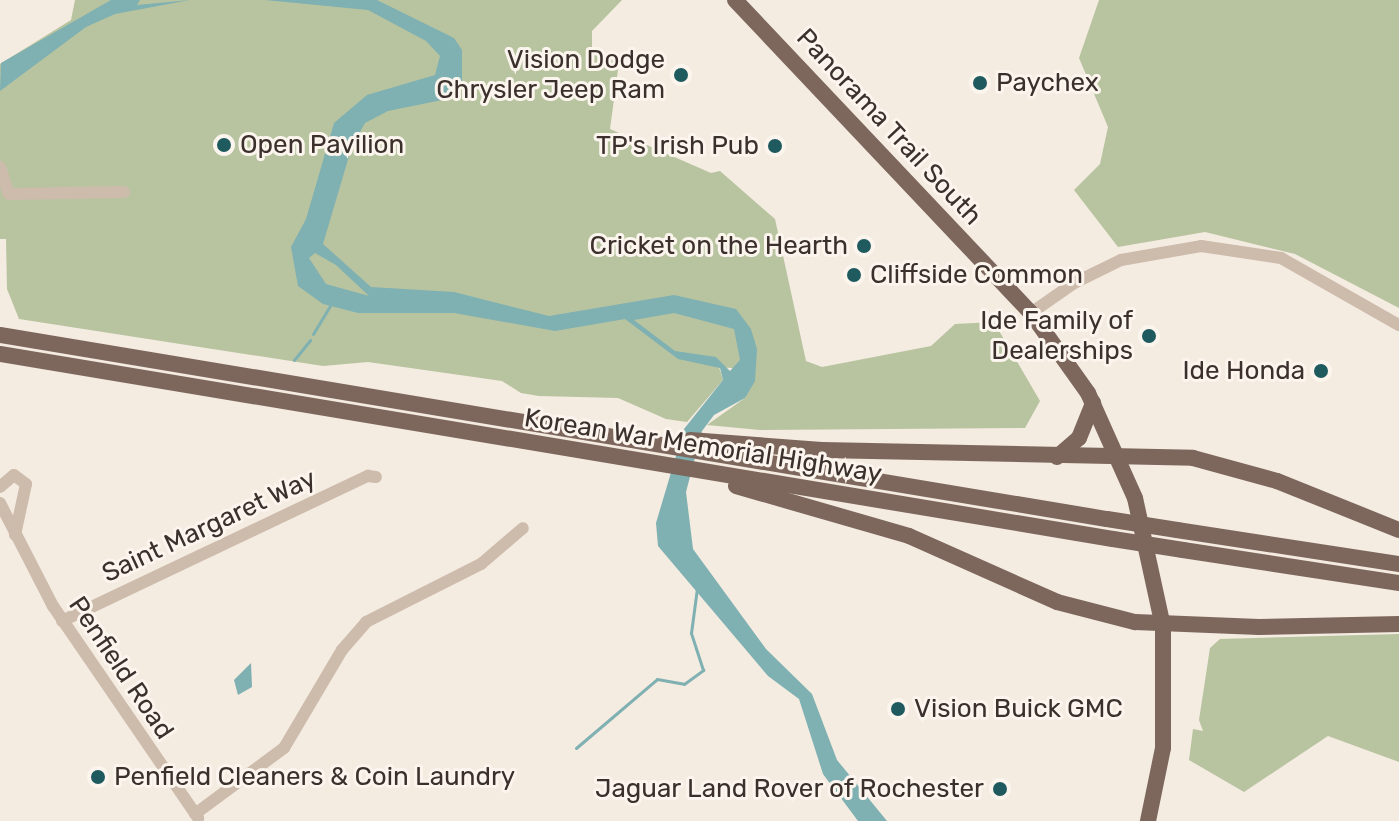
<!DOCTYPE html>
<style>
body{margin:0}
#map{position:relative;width:1399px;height:821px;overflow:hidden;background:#f4ebe1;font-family:Rubik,sans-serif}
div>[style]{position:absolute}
.green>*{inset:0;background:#b8c4a0}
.water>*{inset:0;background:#7fb0b2}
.stream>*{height:3px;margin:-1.5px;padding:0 1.5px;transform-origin:1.5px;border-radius:1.5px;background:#7fb0b2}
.minor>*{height:12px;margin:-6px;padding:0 6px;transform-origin:6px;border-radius:6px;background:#cdbbac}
.major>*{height:16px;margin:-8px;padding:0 8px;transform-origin:8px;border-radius:8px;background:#7d675c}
.major-bridge>*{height:16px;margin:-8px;padding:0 8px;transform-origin:8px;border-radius:8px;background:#7d675c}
.dots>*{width:22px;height:22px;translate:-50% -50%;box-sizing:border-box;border:4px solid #fbf5ee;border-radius:50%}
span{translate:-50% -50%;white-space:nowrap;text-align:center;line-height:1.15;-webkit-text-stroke:6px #fbf5ee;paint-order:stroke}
.poi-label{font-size:26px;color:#3b302b}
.right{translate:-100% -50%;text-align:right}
.left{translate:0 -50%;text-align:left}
.street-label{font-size:26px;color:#3b302b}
</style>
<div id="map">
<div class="green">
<i style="clip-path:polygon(75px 0,622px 0,592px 31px,592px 53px,619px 62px,610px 129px,711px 173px,720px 171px,775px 219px,806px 361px,822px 367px,931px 346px,955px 324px,994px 322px,1040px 401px,1025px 428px,760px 430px,707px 425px,745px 398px,755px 370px,719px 367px,723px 380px,687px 422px,666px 419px,618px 398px,539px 396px,521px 393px,502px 381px,368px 362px,323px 366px,19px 319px,7px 289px,6px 239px,0 239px,0 64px,71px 20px)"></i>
<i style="clip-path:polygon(1099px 0,1399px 0,1399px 308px,1295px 254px,1205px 232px,1118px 247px,1074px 190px,1100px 164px,1108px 127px,1079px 58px)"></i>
<i style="clip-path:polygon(1399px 634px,1399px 762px,1328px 736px,1244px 792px,1189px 760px,1193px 729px,1203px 731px,1199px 720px,1210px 648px,1220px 639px)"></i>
</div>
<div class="water">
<i style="clip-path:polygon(111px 0,140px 0,137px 5px,190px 0,115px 14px,86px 27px,0 91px,1px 63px)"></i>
<i style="clip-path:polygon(evenodd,265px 0,377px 0,454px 38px,462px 50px,462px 86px,452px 98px,388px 111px,365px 123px,352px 146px,323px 244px,371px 287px,454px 292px,549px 316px,674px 295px,736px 309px,751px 329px,757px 349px,755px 381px,745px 398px,714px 415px,702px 431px,686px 492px,693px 549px,766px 649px,812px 694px,837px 760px,887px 821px,858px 821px,823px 774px,799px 699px,768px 676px,658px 546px,656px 523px,684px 429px,723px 380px,720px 368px,678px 359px,625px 319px,555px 331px,454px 313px,358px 313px,323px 304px,298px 286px,291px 247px,306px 219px,334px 123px,367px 95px,435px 75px,440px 56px,426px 41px,368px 10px,265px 0,315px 253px,336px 265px,369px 296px,326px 284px,309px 258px,315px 253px,265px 0,674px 313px,734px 329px,740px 360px,730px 371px,716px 357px,675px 351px,634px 320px,674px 313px)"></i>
<i style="clip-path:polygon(251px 663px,252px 687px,238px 695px,234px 680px)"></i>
</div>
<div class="stream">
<i style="left:313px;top:334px;width:33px;rotate:-59deg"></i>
<i style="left:294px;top:360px;width:26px;rotate:-51deg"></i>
<i style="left:576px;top:748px;width:106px;rotate:-40.4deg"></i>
<i style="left:657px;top:679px;width:27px;rotate:10deg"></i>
<i style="left:684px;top:684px;width:24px;rotate:-36deg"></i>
<i style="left:703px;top:670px;width:39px;rotate:-108deg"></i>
<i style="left:691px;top:633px;width:45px;rotate:-82.4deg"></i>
</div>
<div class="minor">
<i style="left:0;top:167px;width:28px;rotate:72deg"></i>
<i style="left:9px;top:194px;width:115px;rotate:-1deg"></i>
<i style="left:1031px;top:313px;width:52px;rotate:-34.9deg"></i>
<i style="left:1074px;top:283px;width:52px;rotate:-26.1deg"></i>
<i style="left:1121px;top:260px;width:81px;rotate:-9.9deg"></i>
<i style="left:1201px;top:246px;width:81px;rotate:8.5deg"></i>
<i style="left:1281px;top:258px;width:136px;rotate:29.6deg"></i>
<i style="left:0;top:487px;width:18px;rotate:-41deg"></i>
<i style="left:14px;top:475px;width:15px;rotate:37deg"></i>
<i style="left:26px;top:484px;width:52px;rotate:102.2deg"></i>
<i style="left:0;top:503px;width:116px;rotate:62.8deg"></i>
<i style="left:53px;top:606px;width:257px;rotate:55.6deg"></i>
<i style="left:62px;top:621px;width:339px;rotate:-25.4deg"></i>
<i style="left:368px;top:476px;width:8px;rotate:7deg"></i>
<i style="left:195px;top:814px;width:111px;rotate:-36.6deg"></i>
<i style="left:284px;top:748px;width:114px;rotate:-59.4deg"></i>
<i style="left:342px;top:650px;width:37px;rotate:-49deg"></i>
<i style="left:366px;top:622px;width:129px;rotate:-26.8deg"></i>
<i style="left:481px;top:564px;width:55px;rotate:-40.6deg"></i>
</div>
<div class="major">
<i style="left:735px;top:0;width:431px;rotate:46.6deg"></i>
<i style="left:1031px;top:313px;width:98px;rotate:54.5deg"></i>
<i style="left:1088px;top:393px;width:115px;rotate:65.9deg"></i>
<i style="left:1135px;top:498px;width:131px;rotate:77.7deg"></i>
<i style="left:1163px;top:626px;width:122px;rotate:90deg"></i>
<i style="left:1163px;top:748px;width:75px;rotate:101.6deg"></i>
<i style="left:0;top:335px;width:1122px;rotate:9.44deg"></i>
<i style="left:0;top:354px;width:1128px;rotate:9.44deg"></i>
<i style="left:690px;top:440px;width:132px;rotate:4.3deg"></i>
<i style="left:822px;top:450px;width:371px;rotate:1.2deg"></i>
<i style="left:1193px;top:458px;width:87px;rotate:15.3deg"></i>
<i style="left:1277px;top:481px;width:131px;rotate:21.9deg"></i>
<i style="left:1057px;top:457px;width:29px;rotate:-41deg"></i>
<i style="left:1079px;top:438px;width:38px;rotate:-68deg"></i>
<i style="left:736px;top:486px;width:180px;rotate:16.1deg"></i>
<i style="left:909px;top:536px;width:162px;rotate:24deg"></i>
<i style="left:1057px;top:602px;width:81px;rotate:14.4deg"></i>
<i style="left:1135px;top:622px;width:124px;rotate:2.3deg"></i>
<i style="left:1259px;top:627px;width:140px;rotate:-1.2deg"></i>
<i style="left:1177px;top:530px;width:225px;rotate:8.7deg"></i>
<i style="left:1183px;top:550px;width:219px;rotate:8.7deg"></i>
</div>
<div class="major-bridge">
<i style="left:1107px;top:519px;width:71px;rotate:8.9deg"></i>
<i style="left:1113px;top:539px;width:71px;rotate:8.9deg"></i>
</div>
<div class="dots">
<i style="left:681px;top:75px;background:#1f5a5e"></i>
<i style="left:980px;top:83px;background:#1f5a5e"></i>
<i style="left:224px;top:145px;background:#1f5a5e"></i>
<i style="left:775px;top:146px;background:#1f5a5e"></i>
<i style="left:864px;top:246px;background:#1f5a5e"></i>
<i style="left:854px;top:275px;background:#1f5a5e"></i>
<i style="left:1149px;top:336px;background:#1f5a5e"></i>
<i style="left:1321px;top:371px;background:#1f5a5e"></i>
<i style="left:898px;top:709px;background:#1f5a5e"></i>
<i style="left:98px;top:777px;background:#1f5a5e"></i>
<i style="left:1000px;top:789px;background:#1f5a5e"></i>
</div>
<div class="poi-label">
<span class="right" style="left:665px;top:75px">Vision Dodge<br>Chrysler Jeep Ram</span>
<span class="left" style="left:996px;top:83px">Paychex</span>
<span class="left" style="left:240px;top:145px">Open Pavilion</span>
<span class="right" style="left:759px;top:146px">TP's Irish Pub</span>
<span class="right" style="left:848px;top:246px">Cricket on the Hearth</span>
<span class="left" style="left:870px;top:275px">Cliffside Common</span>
<span class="right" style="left:1133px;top:336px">Ide Family of<br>Dealerships</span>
<span class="right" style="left:1305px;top:371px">Ide Honda</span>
<span class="left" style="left:914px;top:709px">Vision Buick GMC</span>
<span class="left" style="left:114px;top:777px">Penfield Cleaners &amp; Coin Laundry</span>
<span class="right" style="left:984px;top:789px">Jaguar Land Rover of Rochester</span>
</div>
<div class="street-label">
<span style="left:889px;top:127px;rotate:47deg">Panorama Trail South</span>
<span style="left:703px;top:446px;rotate:9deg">Korean War Memorial Highway</span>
<span style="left:209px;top:526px;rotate:-25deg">Saint Margaret Way</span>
<span style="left:121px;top:668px;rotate:56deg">Penfield Road</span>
</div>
</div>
